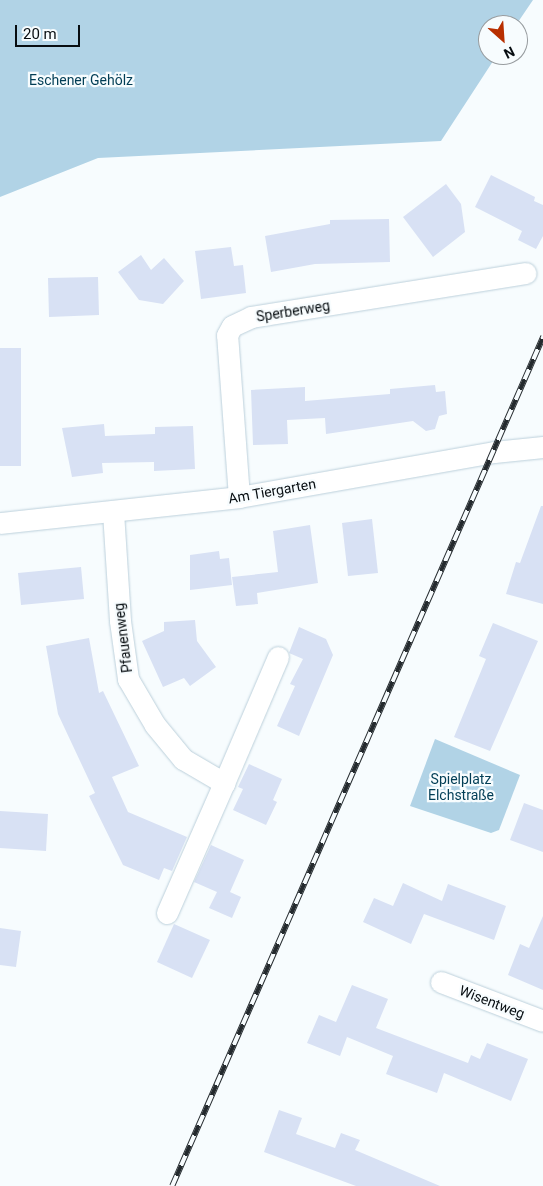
<!DOCTYPE html>
<meta charset="utf-8">
<style>
body{margin:0}
#map{position:relative;width:543px;height:1186px;overflow:hidden;background:#f7fcfe;font-family:Roboto,sans-serif}
div>[style]{position:absolute}
.green>*{inset:0;background:#b1d3e6}
.building>*{inset:0;background:#d8e1f4}
.roads{filter:drop-shadow(0 0 1px #bcd0db) drop-shadow(0 0 1px #bcd0db)}
.street>*{height:21px;margin:-10.5px;padding:0 10.5px;transform-origin:10.5px;border-radius:10.5px;background:#fff}
.rail>*{height:5.5px;margin-top:-2.75px;transform-origin:0;background:repeating-linear-gradient(90deg,#f7fcfe 0 11px,#242a2e 0 22px);box-sizing:border-box;border-block:1px solid #242a2e}
span{translate:-50% -50%;white-space:nowrap;text-align:center;line-height:1.15;-webkit-text-stroke:4.5px #f7fcfe;paint-order:stroke}
.park-label{font-size:14px;color:#013d55}
.street-label{font-size:14px;color:#070d11}
.north{position:absolute;left:478px;top:15px;width:50px;height:50px;box-sizing:border-box;background:#f7fcfe;border:1px solid #979c9f;border-radius:50%;rotate:154deg;font-size:14px;font-weight:700;line-height:20px;text-align:center;color:#070d11}
.north::after{content:'';display:block;margin:auto;width:18px;height:22px;background:#b82f00;clip-path:polygon(50% 0,100% 100%,50% 72%,0 100%)}
.scale{position:absolute;left:15px;top:25px;width:65px;height:22px;box-sizing:border-box;border:2px solid #070d11;border-top:0;padding-left:6px;font-size:15px;line-height:18px;white-space:nowrap;color:#070d11;-webkit-text-stroke:4px #f7fcfe;paint-order:stroke}
</style>
<div id="map">
<div class="green">
<i style="clip-path:polygon(0 0,533px 0,516px 25px,488px 25px,488px 55px,497px 55px,441px 141px,98px 158px,0 197px)"></i>
<i style="clip-path:polygon(435px 739px,520px 775px,499px 830px,491px 833px,410px 806px)"></i>
</div>
<div class="building">
<i style="clip-path:polygon(491px 175px,535px 197px,534px 201px,543px 205px,543px 236px,536px 249px,518px 240px,522px 231px,475px 207px)"></i>
<i style="clip-path:polygon(446px 184px,461px 204px,465px 232px,433px 257px,403px 217px)"></i>
<i style="clip-path:polygon(389px 219px,390px 262px,315px 264px,271px 272px,265px 236px,330px 224px,330px 220px)"></i>
<i style="clip-path:polygon(231px 247px,234px 266px,243px 265px,246px 293px,201px 299px,195px 251px)"></i>
<i style="clip-path:polygon(141px 255px,151px 270px,164px 258px,184px 281px,163px 304px,139px 300px,118px 272px)"></i>
<i style="clip-path:polygon(98px 277px,99px 315px,49px 317px,48px 278px)"></i>
<i style="clip-path:polygon(0 348px,21px 348px,21px 466px,0 466px)"></i>
<i style="clip-path:polygon(435px 385px,436px 392px,445px 391px,447px 414px,439px 416px,435px 429px,426px 431px,413px 421px,326px 434px,325px 418px,287px 420px,288px 444px,253px 445px,251px 390px,305px 387px,305px 401px,390px 394px,390px 389px)"></i>
<i style="clip-path:polygon(104px 424px,105px 436px,155px 434px,155px 427px,193px 426px,195px 469px,154px 471px,154px 462px,102px 463px,103px 473px,72px 477px,62px 428px)"></i>
<i style="clip-path:polygon(541px 506px,543px 506px,543px 604px,506px 594px,516px 562px,520px 563px)"></i>
<i style="clip-path:polygon(372px 519px,378px 573px,348px 576px,342px 523px)"></i>
<i style="clip-path:polygon(310px 525px,318px 583px,257px 593px,258px 604px,236px 606px,232px 577px,278px 572px,273px 531px)"></i>
<i style="clip-path:polygon(219px 551px,220px 559px,229px 558px,232px 585px,190px 590px,190px 555px)"></i>
<i style="clip-path:polygon(81px 567px,84px 599px,21px 605px,18px 573px)"></i>
<i style="clip-path:polygon(195px 620px,197px 641px,216px 667px,190px 686px,184px 678px,163px 687px,142px 641px,164px 631px,164px 622px)"></i>
<i style="clip-path:polygon(493px 623px,538px 641px,490px 751px,454px 737px,486px 659px,479px 656px)"></i>
<i style="clip-path:polygon(299px 627px,326px 639px,333px 655px,299px 736px,277px 726px,295px 686px,290px 684px,303px 659px,289px 653px)"></i>
<i style="clip-path:polygon(89px 638px,99px 693px,103px 691px,139px 766px,112px 777px,128px 812px,187px 837px,172px 871px,164px 868px,159px 880px,123px 865px,89px 796px,95px 793px,58px 714px,46px 646px)"></i>
<i style="clip-path:polygon(249px 764px,282px 779px,273px 800px,277px 802px,266px 825px,233px 810px,243px 789px,238px 787px)"></i>
<i style="clip-path:polygon(524px 803px,543px 810px,543px 852px,510px 840px)"></i>
<i style="clip-path:polygon(0 811px,48px 814px,46px 851px,0 848px)"></i>
<i style="clip-path:polygon(211px 845px,244px 860px,230px 892px,241px 897px,232px 918px,209px 908px,217px 892px,194px 882px)"></i>
<i style="clip-path:polygon(403px 883px,442px 901px,448px 884px,506px 906px,494px 940px,424px 914px,411px 944px,363px 922px,374px 898px,393px 906px)"></i>
<i style="clip-path:polygon(543px 916px,543px 990px,508px 975px,520px 944px,529px 948px)"></i>
<i style="clip-path:polygon(174px 924px,210px 940px,192px 978px,157px 962px)"></i>
<i style="clip-path:polygon(0 928px,21px 931px,16px 967px,0 965px)"></i>
<i style="clip-path:polygon(352px 985px,388px 999px,376px 1028px,468px 1063px,471px 1055px,480px 1059px,487px 1043px,528px 1059px,511px 1101px,444px 1073px,437px 1093px,386px 1074px,393px 1056px,347px 1037px,340px 1056px,307px 1043px,319px 1015px,336px 1022px)"></i>
<i style="clip-path:polygon(279px 1110px,302px 1118px,296px 1134px,335px 1148px,341px 1133px,360px 1140px,355px 1150px,440px 1186px,356px 1186px,264px 1152px)"></i>
</div>
<div class="roads">
<div class="street">
<i style="left:239px;top:497px;width:162px;rotate:-94.2deg"></i>
<i style="left:227px;top:335px;width:10px;rotate:-61deg"></i>
<i style="left:232px;top:326px;width:21px;rotate:-25deg"></i>
<i style="left:251px;top:317px;width:278px;rotate:-9.1deg"></i>
<i style="left:113px;top:512px;width:109px;rotate:86.3deg"></i>
<i style="left:120px;top:621px;width:59px;rotate:82.1deg"></i>
<i style="left:128px;top:679px;width:53px;rotate:59.6deg"></i>
<i style="left:155px;top:725px;width:44px;rotate:50.5deg"></i>
<i style="left:183px;top:759px;width:48px;rotate:30.3deg"></i>
<i style="left:224px;top:783px;width:142px;rotate:113.7deg"></i>
<i style="left:0;top:523px;width:240px;rotate:-6.2deg"></i>
<i style="left:239px;top:497px;width:259px;rotate:-10deg"></i>
<i style="left:494px;top:452px;width:49px;rotate:-5.8deg"></i>
<i style="left:224px;top:783px;width:137px;rotate:-66.8deg"></i>
<i style="left:441px;top:982px;width:109px;rotate:20.9deg"></i>
</div>
</div>
<div class="rail">
<i style="left:172px;top:1186px;width:927px;rotate:-66.4deg"></i>
</div>
<div class="park-label">
<span style="left:81px;top:80px">Eschener Gehölz</span>
<span style="left:461px;top:787px">Spielplatz<br>Elchstraße</span>
</div>
<div class="street-label">
<span style="left:293px;top:311px;rotate:-9deg">Sperberweg</span>
<span style="left:272px;top:491px;rotate:-10deg">Am Tiergarten</span>
<span style="left:123px;top:638px;rotate:-97deg">Pfauenweg</span>
<span style="left:492px;top:1002px;rotate:21deg">Wisentweg</span>
</div>
<div class="north">N</div>
<div class="scale">20 m</div>
</div>
